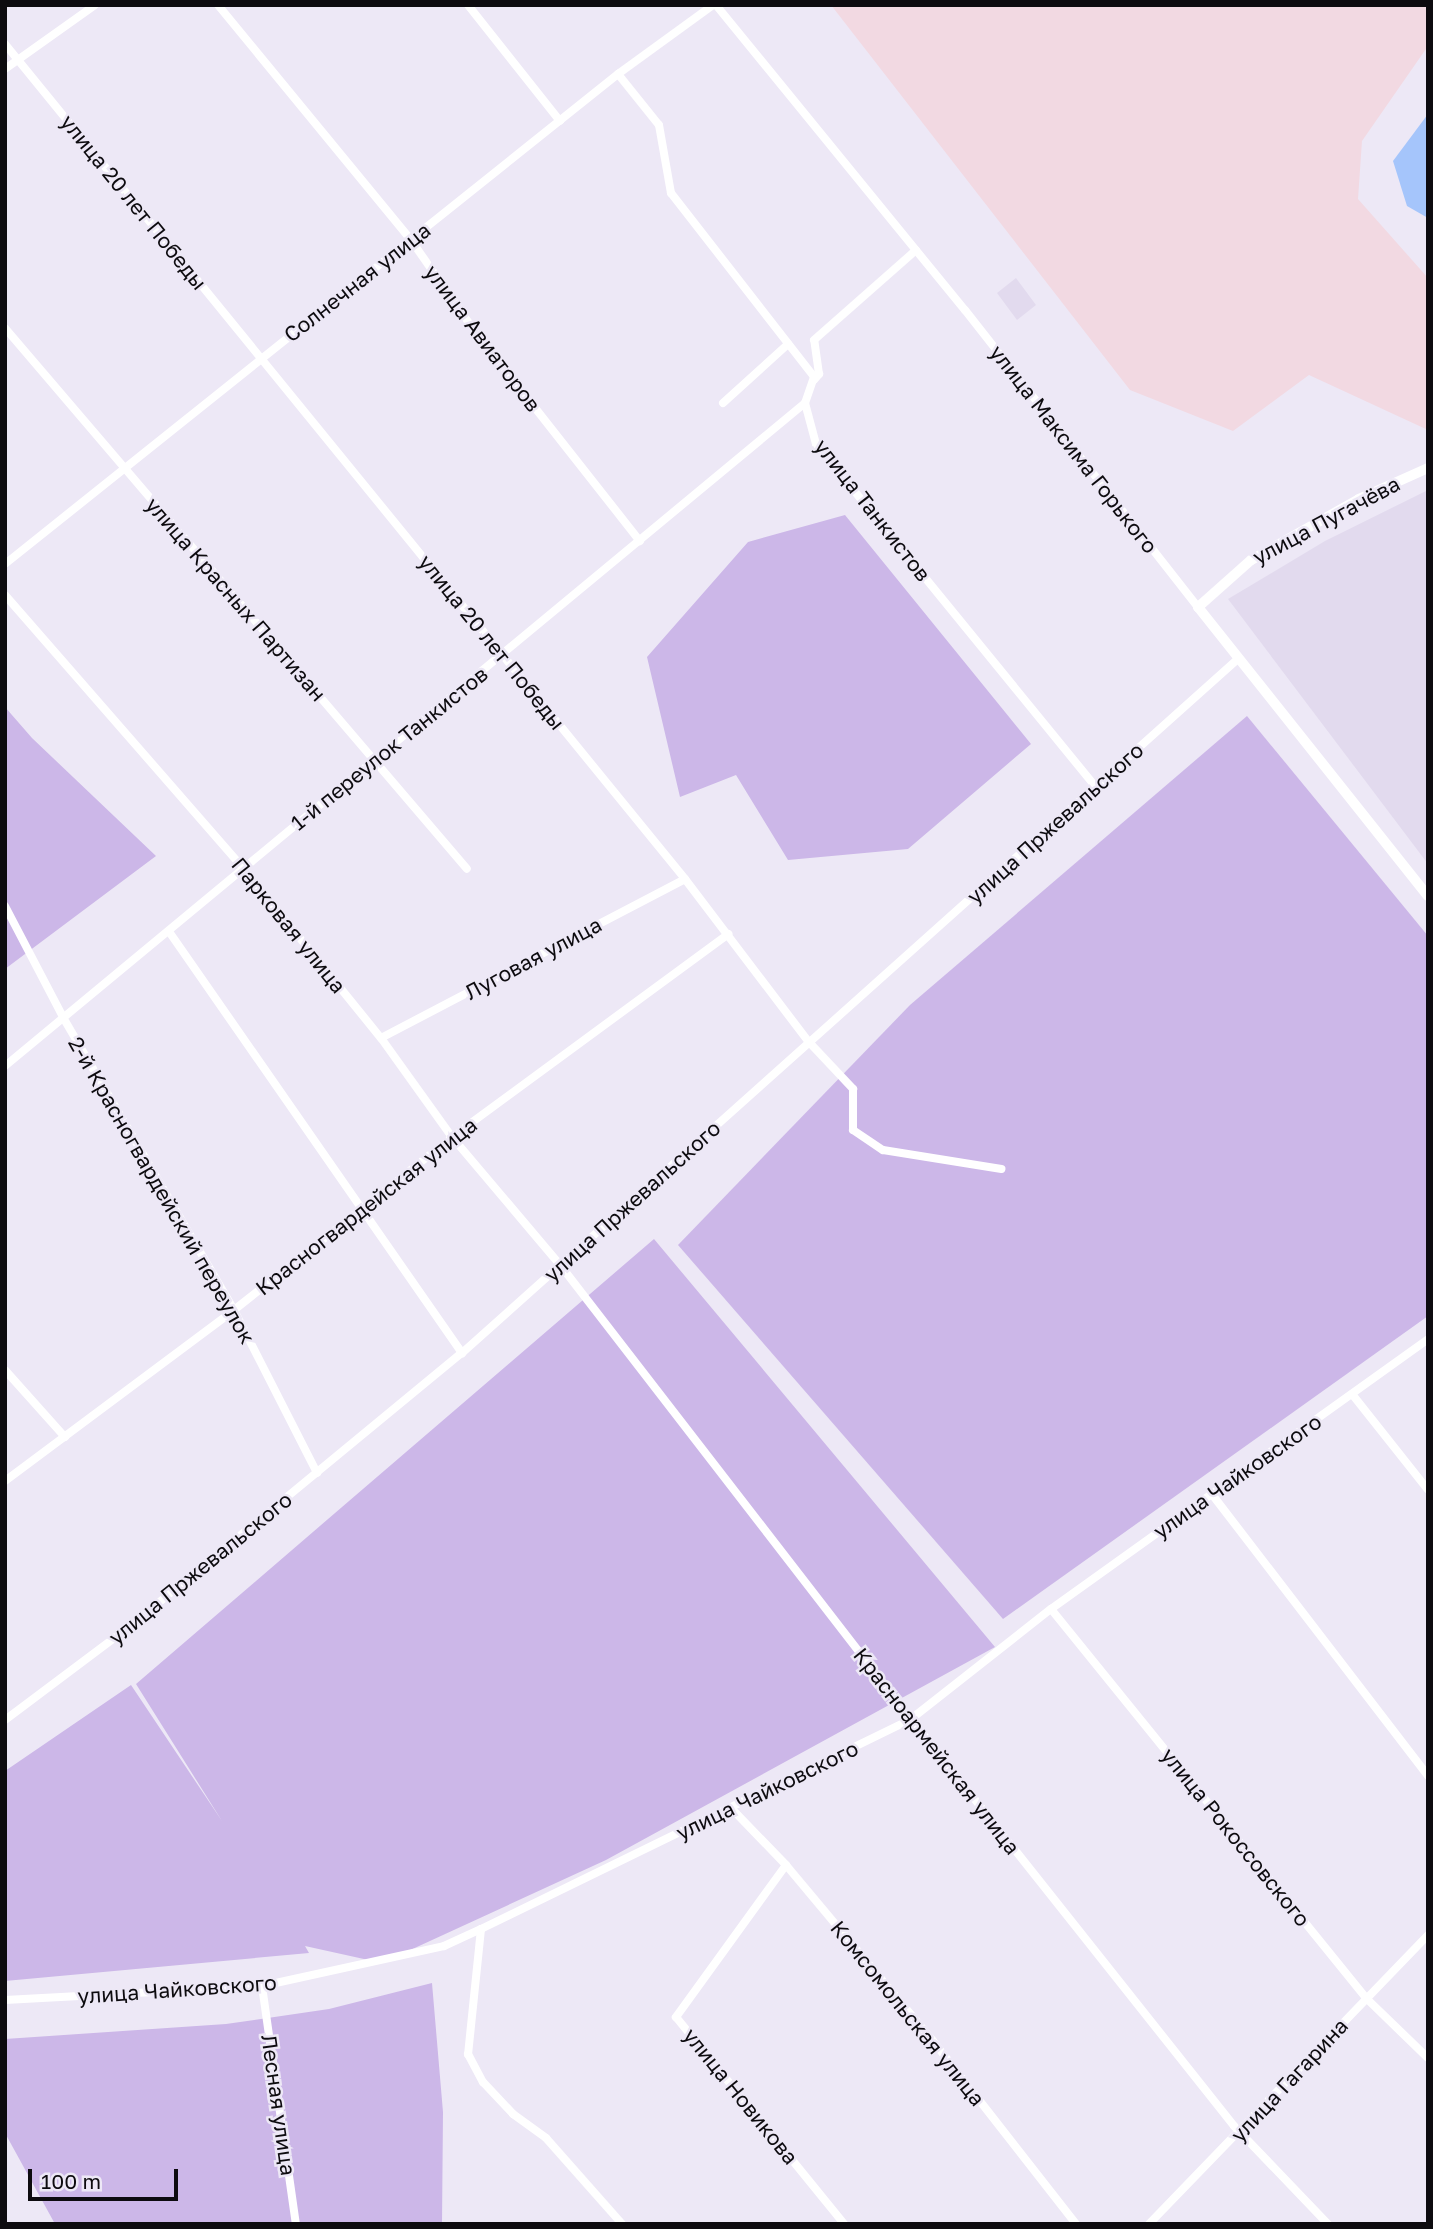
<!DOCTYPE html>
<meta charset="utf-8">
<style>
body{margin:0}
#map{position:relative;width:1433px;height:2229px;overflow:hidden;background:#ede8f6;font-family:"Golos Text",sans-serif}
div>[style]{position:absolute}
.built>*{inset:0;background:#e2daee}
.industrial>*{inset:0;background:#f2d9e2}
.green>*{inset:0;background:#ccb7e8}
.water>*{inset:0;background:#a5c5fb}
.minor>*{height:8px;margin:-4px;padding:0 4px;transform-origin:4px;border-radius:4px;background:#fff}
.tertiary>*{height:10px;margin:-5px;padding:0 5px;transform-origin:5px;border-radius:5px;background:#fff}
span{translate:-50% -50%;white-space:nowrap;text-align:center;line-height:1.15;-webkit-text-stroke:5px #ede8f6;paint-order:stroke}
.street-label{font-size:21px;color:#0d0b0f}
.frame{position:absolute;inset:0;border:7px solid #0d0b0f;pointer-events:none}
.scale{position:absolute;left:28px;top:2169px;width:150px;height:32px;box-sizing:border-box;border:4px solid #0d0b0f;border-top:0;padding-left:9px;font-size:21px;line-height:24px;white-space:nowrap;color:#0d0b0f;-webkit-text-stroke:5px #ede8f6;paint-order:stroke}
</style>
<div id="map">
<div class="built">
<i style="clip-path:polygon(1016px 278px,1036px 305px,1017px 320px,997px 293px)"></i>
<i style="clip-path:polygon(1428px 490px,1428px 864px,1228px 599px,1325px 541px)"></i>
</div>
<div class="industrial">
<i style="clip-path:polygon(831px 5px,1428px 5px,1428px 46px,1362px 141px,1358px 199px,1428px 278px,1428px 430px,1309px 375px,1233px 431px,1130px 390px)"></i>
</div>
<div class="green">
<i style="clip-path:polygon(845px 515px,1031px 744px,908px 849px,788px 860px,736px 775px,680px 797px,647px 657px,748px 542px)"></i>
<i style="clip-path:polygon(5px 707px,32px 738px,156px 856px,5px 969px)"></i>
<i style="clip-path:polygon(1247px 716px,1428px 936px,1428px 1316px,1003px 1619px,678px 1245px,910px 1005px)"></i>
<i style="clip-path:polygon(654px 1239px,995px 1647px,606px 1860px,382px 1963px,305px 1946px,309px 1953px,5px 1981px,5px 1771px,131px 1685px,222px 1821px,136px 1684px)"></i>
<i style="clip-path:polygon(432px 1983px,443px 2112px,442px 2224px,55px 2224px,5px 2133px,5px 2039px,226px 2024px,329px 2009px)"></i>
</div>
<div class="water">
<i style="clip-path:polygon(1428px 114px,1428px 218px,1407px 206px,1393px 161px)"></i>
</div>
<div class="minor">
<i style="left:218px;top:5px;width:304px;rotate:50.6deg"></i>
<i style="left:411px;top:240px;width:108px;rotate:55.1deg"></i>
<i style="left:473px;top:329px;width:270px;rotate:51.8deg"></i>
<i style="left:468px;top:5px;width:148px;rotate:51.6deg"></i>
<i style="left:716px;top:5px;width:394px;rotate:50.8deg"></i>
<i style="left:965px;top:310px;width:377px;rotate:51.9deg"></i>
<i style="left:5px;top:44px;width:1077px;rotate:50.84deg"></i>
<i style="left:685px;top:879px;width:203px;rotate:52.8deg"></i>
<i style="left:808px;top:1041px;width:66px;rotate:46.8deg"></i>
<i style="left:853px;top:1089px;width:41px;rotate:90deg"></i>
<i style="left:853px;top:1130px;width:36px;rotate:34deg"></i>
<i style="left:883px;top:1150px;width:120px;rotate:9.1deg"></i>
<i style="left:5px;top:69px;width:110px;rotate:-35.4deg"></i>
<i style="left:618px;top:74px;width:65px;rotate:51.2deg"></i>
<i style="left:659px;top:125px;width:69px;rotate:80deg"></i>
<i style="left:671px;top:193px;width:233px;rotate:52.1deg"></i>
<i style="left:814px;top:377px;width:28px;rotate:109deg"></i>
<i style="left:805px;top:403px;width:42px;rotate:75deg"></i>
<i style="left:816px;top:444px;width:443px;rotate:50.8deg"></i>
<i style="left:5px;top:328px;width:711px;rotate:49.5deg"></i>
<i style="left:814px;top:380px;width:8px;rotate:-50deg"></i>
<i style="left:819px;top:374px;width:34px;rotate:-98deg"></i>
<i style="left:814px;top:340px;width:136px;rotate:-41.4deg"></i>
<i style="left:723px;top:403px;width:88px;rotate:-42.2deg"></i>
<i style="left:5px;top:564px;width:785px;rotate:-38.64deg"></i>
<i style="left:618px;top:74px;width:117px;rotate:-36deg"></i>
<i style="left:5px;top:595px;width:364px;rotate:48.9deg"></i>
<i style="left:244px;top:869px;width:218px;rotate:51deg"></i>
<i style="left:381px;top:1038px;width:122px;rotate:54.4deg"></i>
<i style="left:452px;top:1137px;width:169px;rotate:49.8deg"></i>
<i style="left:561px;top:1266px;width:572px;rotate:52.31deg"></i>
<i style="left:911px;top:1719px;width:520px;rotate:51.56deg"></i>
<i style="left:1234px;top:2126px;width:136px;rotate:46.2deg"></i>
<i style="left:5px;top:906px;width:127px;rotate:62.4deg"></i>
<i style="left:64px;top:1019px;width:337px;rotate:59.7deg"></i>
<i style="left:234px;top:1310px;width:183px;rotate:63deg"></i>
<i style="left:170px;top:933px;width:512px;rotate:55.19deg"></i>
<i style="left:381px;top:1038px;width:343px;rotate:-27.6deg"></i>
<i style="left:5px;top:1066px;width:1039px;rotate:-39.65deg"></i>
<i style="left:5px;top:1370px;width:90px;rotate:48.2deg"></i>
<i style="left:1352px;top:1394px;width:122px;rotate:51.6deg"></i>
<i style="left:5px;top:1481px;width:286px;rotate:-36.7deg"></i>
<i style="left:234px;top:1310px;width:278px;rotate:-38.4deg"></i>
<i style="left:452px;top:1137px;width:343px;rotate:-36.3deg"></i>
<i style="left:1211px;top:1493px;width:357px;rotate:52.5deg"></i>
<i style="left:1051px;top:1609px;width:501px;rotate:51deg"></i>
<i style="left:1366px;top:1998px;width:86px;rotate:44.1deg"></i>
<i style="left:5px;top:1720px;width:161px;rotate:-36.9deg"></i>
<i style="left:134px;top:1623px;width:425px;rotate:-39.5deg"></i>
<i style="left:462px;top:1353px;width:1042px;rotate:-41.81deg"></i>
<i style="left:732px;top:1809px;width:78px;rotate:46deg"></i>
<i style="left:786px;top:1865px;width:229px;rotate:50.1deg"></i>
<i style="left:933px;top:2041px;width:232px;rotate:52deg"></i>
<i style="left:786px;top:1865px;width:188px;rotate:125.9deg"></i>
<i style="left:676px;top:2017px;width:267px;rotate:50.9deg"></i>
<i style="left:481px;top:1929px;width:126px;rotate:95.9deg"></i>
<i style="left:468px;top:2054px;width:32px;rotate:62deg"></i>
<i style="left:483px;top:2082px;width:44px;rotate:46.8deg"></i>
<i style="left:513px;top:2114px;width:41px;rotate:36deg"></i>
<i style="left:546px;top:2138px;width:115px;rotate:48.5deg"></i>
<i style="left:262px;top:1986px;width:240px;rotate:81.9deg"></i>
<i style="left:5px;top:2000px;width:257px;rotate:-3.1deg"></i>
<i style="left:262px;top:1986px;width:186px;rotate:-12.4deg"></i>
<i style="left:444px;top:1946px;width:41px;rotate:-24.7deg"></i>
<i style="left:481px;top:1929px;width:479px;rotate:-26deg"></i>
<i style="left:911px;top:1719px;width:178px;rotate:-38.2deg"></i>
<i style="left:1051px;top:1609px;width:464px;rotate:-35.6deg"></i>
<i style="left:1149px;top:2224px;width:402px;rotate:-46deg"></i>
</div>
<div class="tertiary">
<i style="left:1428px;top:468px;width:76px;rotate:155.8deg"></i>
<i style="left:1359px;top:499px;width:124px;rotate:150.5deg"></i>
<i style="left:1251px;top:560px;width:71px;rotate:138.4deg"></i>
<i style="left:1198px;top:607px;width:369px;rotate:51.5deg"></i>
</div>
<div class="street-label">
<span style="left:134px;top:202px;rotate:51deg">улица 20 лет Победы</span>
<span style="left:357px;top:282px;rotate:-38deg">Солнечная улица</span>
<span style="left:483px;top:338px;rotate:53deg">улица Авиаторов</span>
<span style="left:1074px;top:449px;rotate:52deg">улица Максима Горького</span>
<span style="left:873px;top:510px;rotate:52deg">улица Танкистов</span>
<span style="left:1326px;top:520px;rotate:-28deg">улица Пугачёва</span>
<span style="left:236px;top:599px;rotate:49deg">улица Красных Партизан</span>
<span style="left:492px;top:642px;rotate:51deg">улица 20 лет Победы</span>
<span style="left:389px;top:748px;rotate:-39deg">1-й переулок Танкистов</span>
<span style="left:1055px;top:823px;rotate:-42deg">улица Пржевальского</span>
<span style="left:289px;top:925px;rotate:51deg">Парковая улица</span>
<span style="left:533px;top:958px;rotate:-28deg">Луговая улица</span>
<span style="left:162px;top:1190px;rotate:60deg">2-й Красногвардейский переулок</span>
<span style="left:632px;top:1201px;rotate:-42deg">улица Пржевальского</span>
<span style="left:366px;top:1206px;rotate:-38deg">Красногвардейская улица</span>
<span style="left:1237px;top:1476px;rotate:-35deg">улица Чайковского</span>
<span style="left:200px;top:1568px;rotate:-39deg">улица Пржевальского</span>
<span style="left:937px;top:1751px;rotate:52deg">Красноармейская улица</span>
<span style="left:767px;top:1790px;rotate:-26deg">улица Чайковского</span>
<span style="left:1236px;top:1837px;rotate:51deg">улица Рокоссовского</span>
<span style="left:177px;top:1989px;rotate:-4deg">улица Чайковского</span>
<span style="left:908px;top:2013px;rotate:51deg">Комсомольская улица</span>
<span style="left:1289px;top:2080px;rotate:-47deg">улица Гагарина</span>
<span style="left:741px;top:2096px;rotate:51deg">улица Новикова</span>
<span style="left:279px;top:2105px;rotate:82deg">Лесная улица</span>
</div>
<div class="frame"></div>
<div class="scale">100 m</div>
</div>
